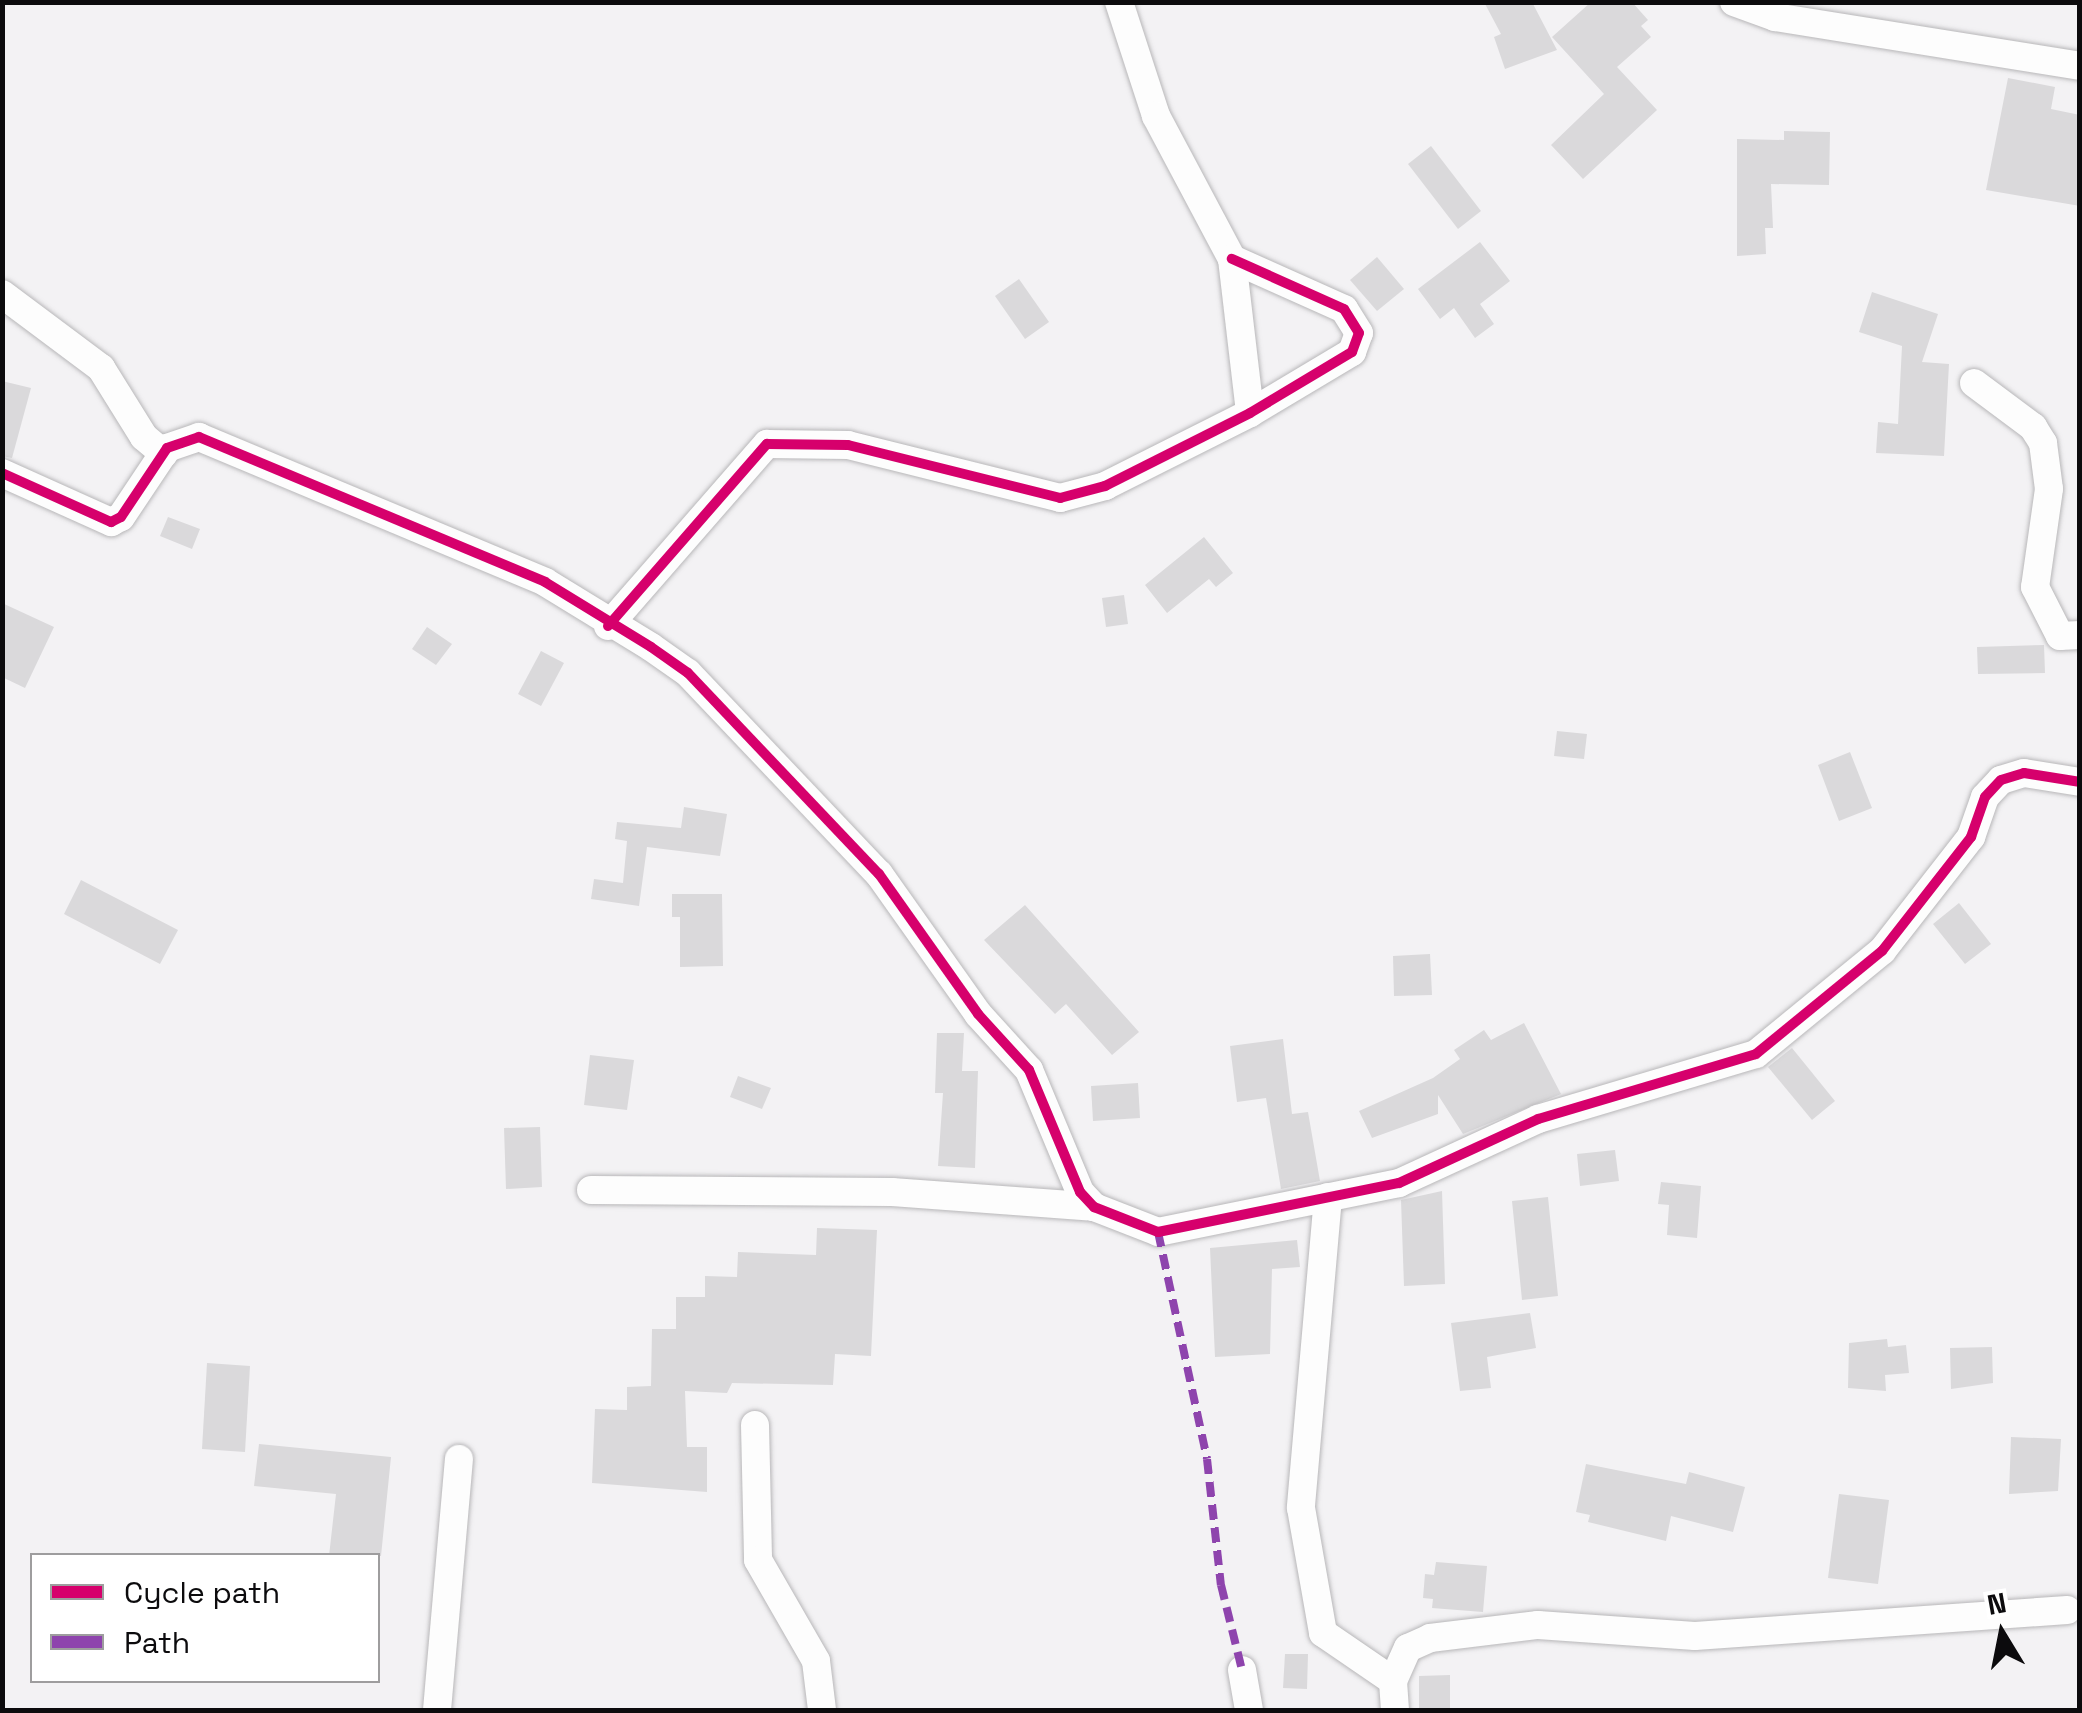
<!DOCTYPE html>
<style>
body{margin:0}
#map{position:relative;width:2082px;height:1713px;overflow:hidden;background:#f3f2f4;font-family:"Space Grotesk",sans-serif}
div>[style]{position:absolute}
.building>*{inset:0;background:#dad9db}
.roads{filter:drop-shadow(0 0 2px #b8b7b9) drop-shadow(0 0 2px #b8b7b9)}
.minor>*{height:28px;margin:-14px;padding:0 14px;transform-origin:14px;border-radius:14px;background:#fdfdfd}
.quiet>*{height:8px;margin-top:-4px;transform-origin:0;background:repeating-linear-gradient(90deg,#8e44ad 0 15px,transparent 0 23px)}
.cycleway>*{height:10px;margin:-5px;padding:0 5px;transform-origin:5px;border-radius:5px;background:#d6006c}
span{translate:-50% -50%;white-space:nowrap;text-align:center;line-height:1.15;-webkit-text-stroke:8px #fff;paint-order:stroke}
.frame{position:absolute;inset:0;border:5px solid #0c0b0d;pointer-events:none}
.legend{position:absolute;left:30px;top:1553px;width:350px;height:130px;box-sizing:border-box;background:#fff;border:2px solid #9e9d9e;margin:0;padding:12px 18px;list-style:none;font-size:30px;color:#0c0b0d}
.legend li{display:flex;align-items:center;gap:20px;height:50px}
.legend b{width:50px;border:2px solid #9e9d9e}
.north{position:absolute;left:1952px;top:1583px;width:100px;height:100px;-webkit-text-stroke:8px #fff;paint-order:stroke;rotate:350deg;font-size:28px;font-weight:700;line-height:40px;text-align:center;color:#0c0b0d}
.north::after{content:'';display:block;margin:auto;width:35px;height:45px;background:#0c0b0d;clip-path:polygon(50% 0,100% 100%,50% 72%,0 100%)}
</style>
<div id="map">
<div class="building">
<i style="clip-path:polygon(1484px 2px,1532px 2px,1557px 50px,1505px 69px,1494px 37px,1501px 34px)"></i>
<i style="clip-path:polygon(1591px 2px,1632px 2px,1648px 20px,1641px 26px,1651px 37px,1617px 67px,1657px 110px,1583px 179px,1551px 145px,1604px 94px,1552px 37px)"></i>
<i style="clip-path:polygon(2008px 78px,2055px 87px,2051px 109px,2080px 115px,2080px 206px,1986px 190px)"></i>
<i style="clip-path:polygon(1784px 131px,1830px 132px,1829px 185px,1771px 184px,1773px 228px,1765px 228px,1766px 254px,1737px 256px,1737px 139px,1784px 140px)"></i>
<i style="clip-path:polygon(1431px 146px,1481px 211px,1458px 229px,1408px 164px)"></i>
<i style="clip-path:polygon(1480px 242px,1510px 281px,1480px 304px,1494px 324px,1475px 338px,1454px 308px,1440px 319px,1418px 289px)"></i>
<i style="clip-path:polygon(1377px 257px,1404px 289px,1377px 311px,1350px 280px)"></i>
<i style="clip-path:polygon(1019px 279px,1049px 322px,1025px 339px,995px 296px)"></i>
<i style="clip-path:polygon(1872px 292px,1938px 314px,1922px 362px,1949px 364px,1944px 456px,1876px 453px,1878px 422px,1898px 424px,1902px 346px,1859px 332px)"></i>
<i style="clip-path:polygon(2px 381px,31px 388px,12px 458px,2px 456px)"></i>
<i style="clip-path:polygon(168px 517px,200px 529px,192px 549px,160px 536px)"></i>
<i style="clip-path:polygon(1204px 537px,1233px 573px,1216px 587px,1209px 579px,1167px 613px,1145px 585px)"></i>
<i style="clip-path:polygon(1124px 595px,1128px 624px,1106px 627px,1102px 598px)"></i>
<i style="clip-path:polygon(2px 603px,54px 627px,25px 688px,2px 677px)"></i>
<i style="clip-path:polygon(427px 627px,452px 644px,436px 665px,412px 649px)"></i>
<i style="clip-path:polygon(2044px 645px,2045px 673px,1978px 674px,1977px 647px)"></i>
<i style="clip-path:polygon(541px 651px,564px 663px,541px 706px,518px 694px)"></i>
<i style="clip-path:polygon(1557px 731px,1587px 734px,1584px 759px,1554px 756px)"></i>
<i style="clip-path:polygon(1850px 752px,1872px 808px,1839px 821px,1818px 765px)"></i>
<i style="clip-path:polygon(684px 807px,727px 814px,720px 856px,647px 847px,639px 906px,591px 899px,594px 879px,623px 883px,627px 841px,615px 839px,617px 822px,681px 828px)"></i>
<i style="clip-path:polygon(81px 880px,178px 930px,160px 964px,64px 914px)"></i>
<i style="clip-path:polygon(672px 894px,722px 894px,723px 966px,680px 967px,680px 917px,672px 917px)"></i>
<i style="clip-path:polygon(1959px 903px,1991px 944px,1965px 964px,1933px 924px)"></i>
<i style="clip-path:polygon(1025px 905px,1139px 1032px,1112px 1055px,1066px 1004px,1055px 1014px,984px 940px)"></i>
<i style="clip-path:polygon(1430px 954px,1432px 995px,1394px 996px,1393px 956px)"></i>
<i style="clip-path:polygon(1524px 1023px,1561px 1094px,1463px 1134px,1438px 1095px,1438px 1114px,1372px 1138px,1359px 1111px,1433px 1078px,1460px 1059px,1454px 1050px,1484px 1030px,1491px 1040px)"></i>
<i style="clip-path:polygon(937px 1033px,964px 1033px,962px 1071px,978px 1071px,975px 1168px,938px 1166px,943px 1093px,935px 1093px)"></i>
<i style="clip-path:polygon(1283px 1039px,1292px 1114px,1308px 1112px,1320px 1181px,1281px 1189px,1266px 1098px,1237px 1102px,1230px 1046px)"></i>
<i style="clip-path:polygon(1792px 1048px,1835px 1101px,1812px 1120px,1768px 1067px)"></i>
<i style="clip-path:polygon(590px 1055px,634px 1060px,627px 1110px,584px 1105px)"></i>
<i style="clip-path:polygon(738px 1076px,771px 1088px,762px 1109px,730px 1097px)"></i>
<i style="clip-path:polygon(1138px 1083px,1140px 1118px,1093px 1121px,1091px 1086px)"></i>
<i style="clip-path:polygon(540px 1127px,542px 1187px,506px 1189px,504px 1128px)"></i>
<i style="clip-path:polygon(1615px 1150px,1619px 1181px,1580px 1186px,1577px 1154px)"></i>
<i style="clip-path:polygon(1661px 1182px,1701px 1186px,1697px 1238px,1667px 1235px,1669px 1205px,1658px 1204px)"></i>
<i style="clip-path:polygon(1442px 1191px,1445px 1284px,1404px 1286px,1401px 1200px)"></i>
<i style="clip-path:polygon(1548px 1197px,1558px 1296px,1522px 1300px,1512px 1201px)"></i>
<i style="clip-path:polygon(817px 1228px,877px 1230px,871px 1356px,835px 1354px,833px 1385px,732px 1383px,727px 1393px,685px 1391px,687px 1447px,707px 1447px,707px 1492px,592px 1483px,595px 1409px,627px 1410px,627px 1387px,651px 1386px,652px 1329px,676px 1329px,676px 1297px,705px 1297px,705px 1276px,737px 1277px,738px 1252px,816px 1255px)"></i>
<i style="clip-path:polygon(1297px 1240px,1300px 1267px,1272px 1269px,1270px 1354px,1215px 1357px,1210px 1248px)"></i>
<i style="clip-path:polygon(1530px 1313px,1536px 1348px,1487px 1357px,1491px 1388px,1460px 1391px,1451px 1323px)"></i>
<i style="clip-path:polygon(1887px 1339px,1888px 1347px,1906px 1345px,1909px 1373px,1885px 1375px,1886px 1391px,1848px 1388px,1849px 1343px)"></i>
<i style="clip-path:polygon(1992px 1347px,1993px 1383px,1951px 1389px,1950px 1348px)"></i>
<i style="clip-path:polygon(207px 1363px,250px 1366px,245px 1452px,202px 1449px)"></i>
<i style="clip-path:polygon(2011px 1437px,2061px 1439px,2058px 1491px,2009px 1494px)"></i>
<i style="clip-path:polygon(259px 1444px,391px 1457px,381px 1556px,329px 1556px,336px 1494px,254px 1486px)"></i>
<i style="clip-path:polygon(1586px 1464px,1686px 1484px,1689px 1472px,1745px 1487px,1733px 1532px,1671px 1516px,1666px 1541px,1588px 1522px,1590px 1515px,1576px 1512px)"></i>
<i style="clip-path:polygon(1839px 1494px,1889px 1500px,1878px 1584px,1828px 1578px)"></i>
<i style="clip-path:polygon(1436px 1562px,1487px 1566px,1483px 1612px,1432px 1608px,1433px 1599px,1423px 1598px,1425px 1574px,1434px 1575px)"></i>
<i style="clip-path:polygon(1285px 1654px,1308px 1654px,1307px 1689px,1283px 1688px)"></i>
<i style="clip-path:polygon(1450px 1675px,1450px 1710px,1419px 1710px,1419px 1676px)"></i>
</div>
<div class="roads">
<div class="minor">
<i style="left:1119px;top:2px;width:120px;rotate:72deg"></i>
<i style="left:1156px;top:116px;width:162px;rotate:62deg"></i>
<i style="left:1232px;top:259px;width:155px;rotate:83.3deg"></i>
<i style="left:1734px;top:2px;width:44px;rotate:20.1deg"></i>
<i style="left:1775px;top:17px;width:309px;rotate:9.1deg"></i>
<i style="left:2px;top:294px;width:124px;rotate:36.8deg"></i>
<i style="left:101px;top:368px;width:81px;rotate:58.1deg"></i>
<i style="left:144px;top:437px;width:26px;rotate:40deg"></i>
<i style="left:1974px;top:383px;width:74px;rotate:36.7deg"></i>
<i style="left:2033px;top:427px;width:19px;rotate:58deg"></i>
<i style="left:2043px;top:443px;width:46px;rotate:82.6deg"></i>
<i style="left:2049px;top:489px;width:99px;rotate:98.1deg"></i>
<i style="left:2035px;top:587px;width:55px;rotate:63deg"></i>
<i style="left:2060px;top:636px;width:20px;rotate:-3deg"></i>
<i style="left:2px;top:473px;width:120px;rotate:24.2deg"></i>
<i style="left:111px;top:522px;width:11px;rotate:-27deg"></i>
<i style="left:121px;top:517px;width:83px;rotate:-56.3deg"></i>
<i style="left:167px;top:448px;width:34px;rotate:-19deg"></i>
<i style="left:199px;top:437px;width:375px;rotate:22.7deg"></i>
<i style="left:545px;top:582px;width:124px;rotate:31.5deg"></i>
<i style="left:651px;top:647px;width:45px;rotate:35.1deg"></i>
<i style="left:688px;top:673px;width:277px;rotate:46.5deg"></i>
<i style="left:879px;top:874px;width:171px;rotate:54.7deg"></i>
<i style="left:978px;top:1014px;width:76px;rotate:47.7deg"></i>
<i style="left:1029px;top:1070px;width:132px;rotate:67.3deg"></i>
<i style="left:1080px;top:1192px;width:21px;rotate:47deg"></i>
<i style="left:1094px;top:1207px;width:69px;rotate:21.3deg"></i>
<i style="left:1158px;top:1232px;width:246px;rotate:-11.5deg"></i>
<i style="left:1399px;top:1183px;width:153px;rotate:-24.7deg"></i>
<i style="left:1538px;top:1119px;width:227px;rotate:-16.6deg"></i>
<i style="left:1756px;top:1054px;width:163px;rotate:-39.3deg"></i>
<i style="left:1882px;top:951px;width:145px;rotate:-52deg"></i>
<i style="left:1971px;top:837px;width:42px;rotate:-70.7deg"></i>
<i style="left:1985px;top:797px;width:23px;rotate:-47deg"></i>
<i style="left:2001px;top:780px;width:24px;rotate:-17deg"></i>
<i style="left:2024px;top:773px;width:57px;rotate:9.1deg"></i>
<i style="left:608px;top:626px;width:242px;rotate:-48.9deg"></i>
<i style="left:767px;top:444px;width:81px;rotate:0.7deg"></i>
<i style="left:848px;top:445px;width:219px;rotate:14deg"></i>
<i style="left:1060px;top:498px;width:47px;rotate:-14.9deg"></i>
<i style="left:1105px;top:486px;width:162px;rotate:-26.7deg"></i>
<i style="left:1250px;top:413px;width:119px;rotate:-30.9deg"></i>
<i style="left:1352px;top:352px;width:20px;rotate:-70deg"></i>
<i style="left:1359px;top:333px;width:28px;rotate:-122deg"></i>
<i style="left:1344px;top:309px;width:123px;rotate:-155.9deg"></i>
<i style="left:591px;top:1190px;width:301px;rotate:0.4deg"></i>
<i style="left:892px;top:1192px;width:203px;rotate:4.2deg"></i>
<i style="left:1328px;top:1197px;width:312px;rotate:95deg"></i>
<i style="left:1301px;top:1508px;width:127px;rotate:80deg"></i>
<i style="left:1323px;top:1633px;width:85px;rotate:34.4deg"></i>
<i style="left:755px;top:1425px;width:135px;rotate:88.7deg"></i>
<i style="left:758px;top:1560px;width:116px;rotate:60.1deg"></i>
<i style="left:816px;top:1661px;width:49px;rotate:83deg"></i>
<i style="left:1242px;top:1670px;width:41px;rotate:80.1deg"></i>
<i style="left:437px;top:1710px;width:252px;rotate:-85deg"></i>
<i style="left:1395px;top:1710px;width:29px;rotate:-94deg"></i>
<i style="left:1393px;top:1681px;width:36px;rotate:-66deg"></i>
<i style="left:1408px;top:1648px;width:24px;rotate:-24deg"></i>
<i style="left:1430px;top:1638px;width:109px;rotate:-6.9deg"></i>
<i style="left:1538px;top:1625px;width:157px;rotate:4deg"></i>
<i style="left:1695px;top:1636px;width:373px;rotate:-4deg"></i>
</div>
</div>
<div class="quiet">
<i style="left:1158px;top:1232px;width:232px;rotate:77.8deg"></i>
<i style="left:1207px;top:1459px;width:127px;rotate:83.7deg"></i>
<i style="left:1221px;top:1585px;width:88px;rotate:76.1deg"></i>
</div>
<div class="cycleway">
<i style="left:2px;top:473px;width:120px;rotate:24.2deg"></i>
<i style="left:111px;top:522px;width:11px;rotate:-27deg"></i>
<i style="left:121px;top:517px;width:83px;rotate:-56.3deg"></i>
<i style="left:167px;top:448px;width:34px;rotate:-19deg"></i>
<i style="left:199px;top:437px;width:375px;rotate:22.7deg"></i>
<i style="left:545px;top:582px;width:124px;rotate:31.5deg"></i>
<i style="left:651px;top:647px;width:45px;rotate:35.1deg"></i>
<i style="left:688px;top:673px;width:277px;rotate:46.5deg"></i>
<i style="left:879px;top:874px;width:171px;rotate:54.7deg"></i>
<i style="left:978px;top:1014px;width:76px;rotate:47.7deg"></i>
<i style="left:1029px;top:1070px;width:132px;rotate:67.3deg"></i>
<i style="left:1080px;top:1192px;width:21px;rotate:47deg"></i>
<i style="left:1094px;top:1207px;width:69px;rotate:21.3deg"></i>
<i style="left:1158px;top:1232px;width:246px;rotate:-11.5deg"></i>
<i style="left:1399px;top:1183px;width:153px;rotate:-24.7deg"></i>
<i style="left:1538px;top:1119px;width:227px;rotate:-16.6deg"></i>
<i style="left:1756px;top:1054px;width:163px;rotate:-39.3deg"></i>
<i style="left:1882px;top:951px;width:145px;rotate:-52deg"></i>
<i style="left:1971px;top:837px;width:42px;rotate:-70.7deg"></i>
<i style="left:1985px;top:797px;width:23px;rotate:-47deg"></i>
<i style="left:2001px;top:780px;width:24px;rotate:-17deg"></i>
<i style="left:2024px;top:773px;width:57px;rotate:9.1deg"></i>
<i style="left:608px;top:626px;width:242px;rotate:-48.9deg"></i>
<i style="left:767px;top:444px;width:81px;rotate:0.7deg"></i>
<i style="left:848px;top:445px;width:219px;rotate:14deg"></i>
<i style="left:1060px;top:498px;width:47px;rotate:-14.9deg"></i>
<i style="left:1105px;top:486px;width:162px;rotate:-26.7deg"></i>
<i style="left:1250px;top:413px;width:119px;rotate:-30.9deg"></i>
<i style="left:1352px;top:352px;width:20px;rotate:-70deg"></i>
<i style="left:1359px;top:333px;width:28px;rotate:-122deg"></i>
<i style="left:1344px;top:309px;width:123px;rotate:-155.9deg"></i>
</div>
<div class="frame"></div>
<ul class="legend">
<li><b style="height:12px;background:#d6006c"></b>Cycle path</li>
<li><b style="height:12px;background:#8e44ad"></b>Path</li>
</ul>
<div class="north">N</div>
</div>
